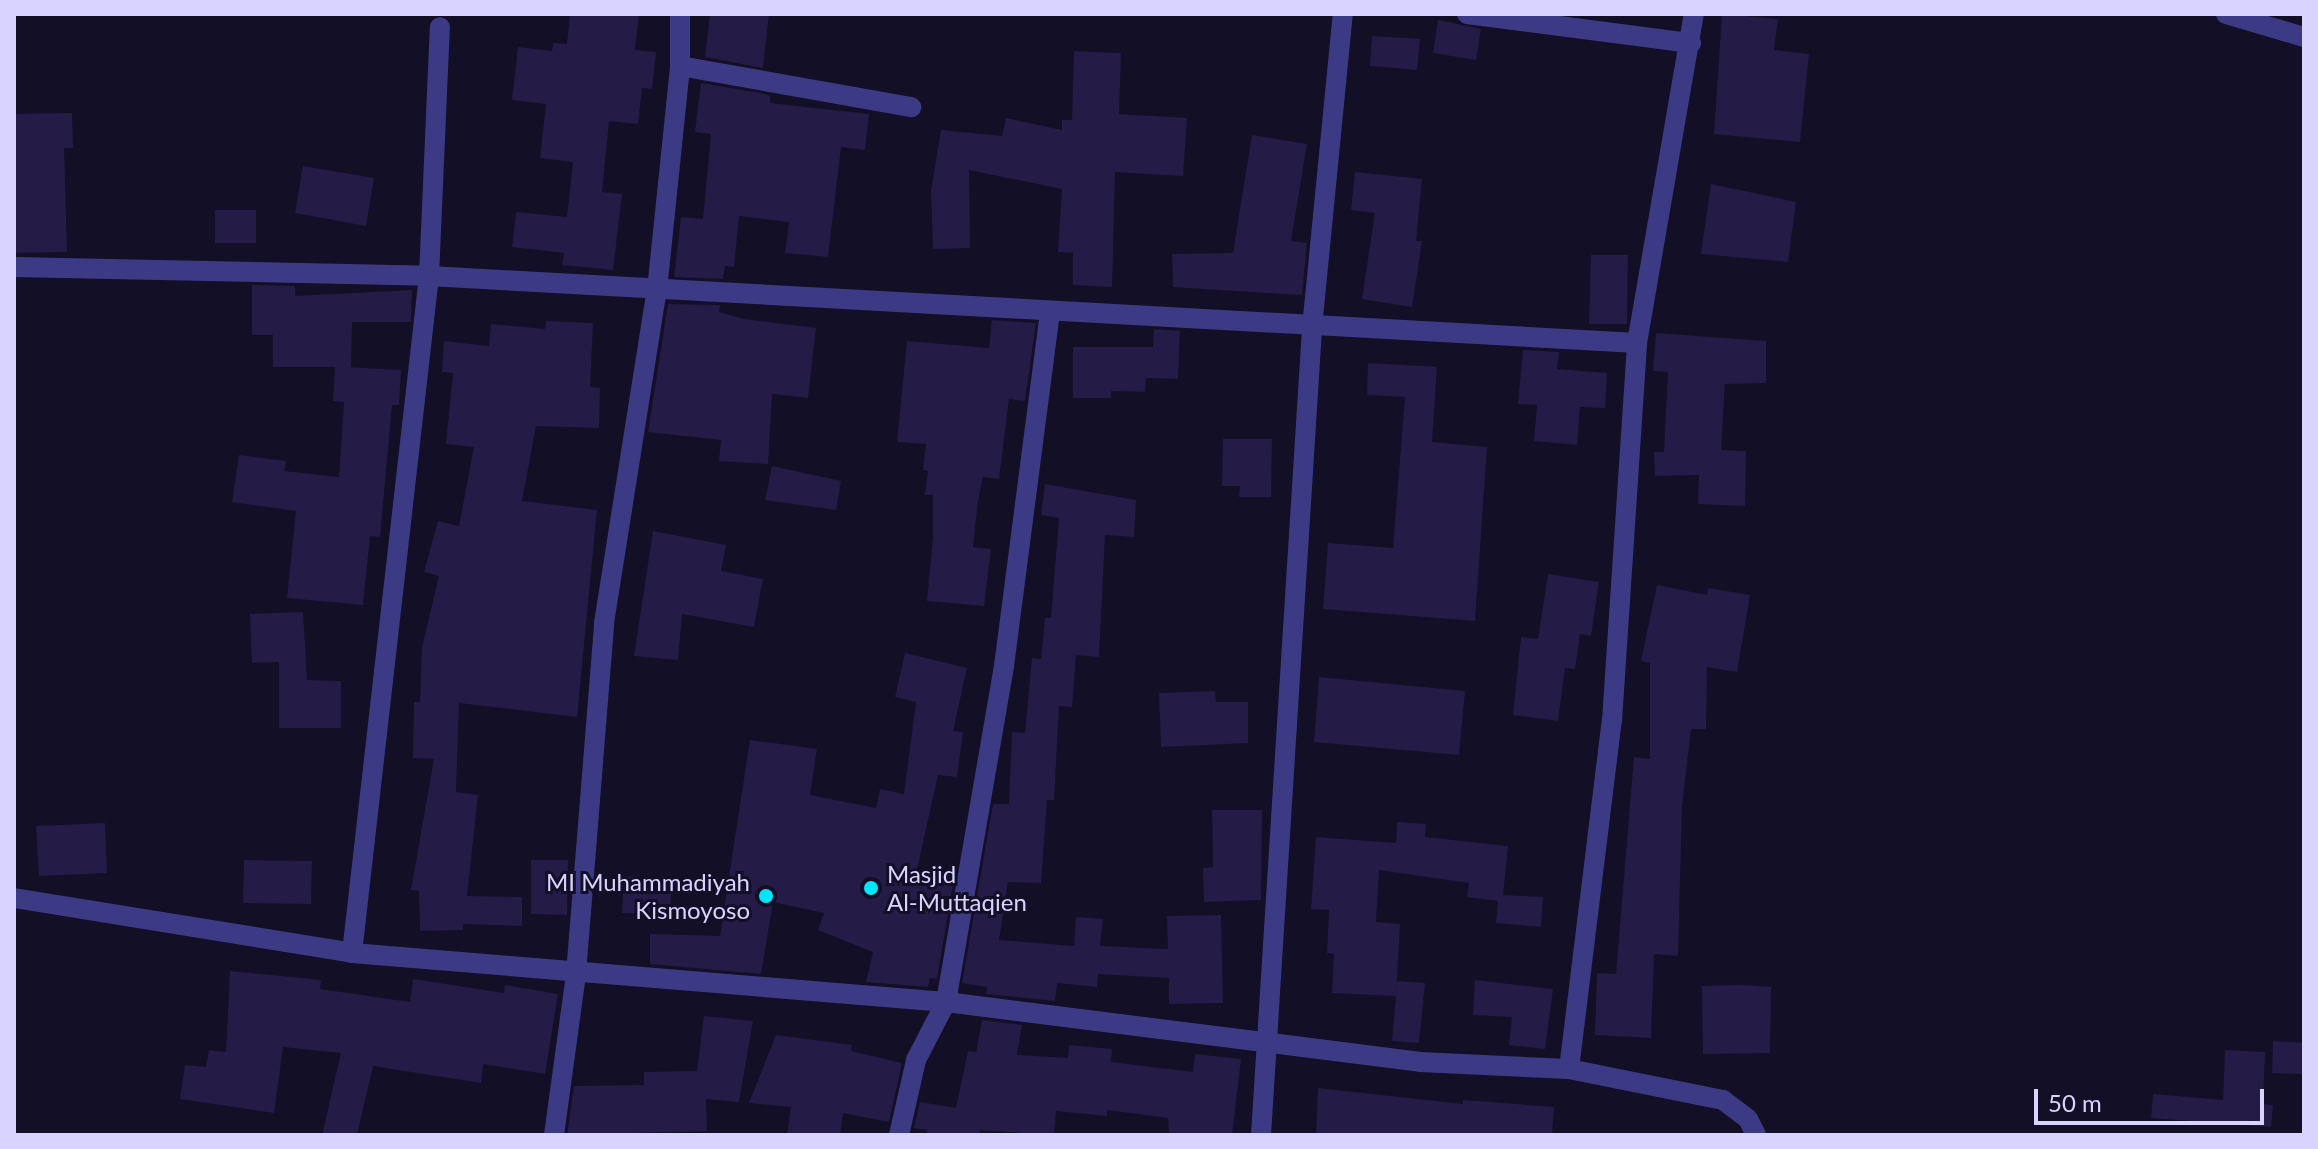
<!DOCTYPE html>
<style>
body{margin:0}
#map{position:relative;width:2318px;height:1149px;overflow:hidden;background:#130f26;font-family:Lato,sans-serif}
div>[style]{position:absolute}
.building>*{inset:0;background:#241b47}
.minor>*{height:20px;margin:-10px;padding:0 10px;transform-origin:10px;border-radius:10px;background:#3d3a85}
.dots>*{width:22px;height:22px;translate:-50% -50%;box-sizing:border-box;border:4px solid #130f26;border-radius:50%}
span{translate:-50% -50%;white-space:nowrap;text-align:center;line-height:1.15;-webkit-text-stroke:6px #130f26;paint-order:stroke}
.poi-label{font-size:24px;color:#d9d4ff}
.left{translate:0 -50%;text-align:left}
.right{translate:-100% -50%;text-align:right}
.frame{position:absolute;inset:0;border:16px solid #d9d4ff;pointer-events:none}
.scale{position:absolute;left:2034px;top:1089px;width:230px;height:36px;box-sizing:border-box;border:4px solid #d9d4ff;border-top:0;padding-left:10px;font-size:24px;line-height:28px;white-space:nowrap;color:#d9d4ff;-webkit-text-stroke:6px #130f26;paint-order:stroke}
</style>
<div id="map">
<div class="building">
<i style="clip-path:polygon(570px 14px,639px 14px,635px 50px,656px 52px,652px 89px,642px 88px,638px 124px,609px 121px,602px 192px,622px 194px,613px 270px,562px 265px,564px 253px,512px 247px,516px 212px,567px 217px,573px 162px,540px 158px,546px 104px,512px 100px,518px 47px,552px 51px,553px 43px,567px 44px)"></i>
<i style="clip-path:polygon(710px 14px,769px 14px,763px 68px,705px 57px)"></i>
<i style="clip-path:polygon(1722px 14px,1778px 19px,1774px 50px,1809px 54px,1800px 142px,1714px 134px)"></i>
<i style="clip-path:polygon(1438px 20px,1481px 29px,1476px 60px,1433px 53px)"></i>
<i style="clip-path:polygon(1372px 36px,1420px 39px,1417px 70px,1370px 66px)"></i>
<i style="clip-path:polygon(1074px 51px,1121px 53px,1119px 114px,1187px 118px,1183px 176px,1115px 172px,1112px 287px,1073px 285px,1073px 253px,1058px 252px,1062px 189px,969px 170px,970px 248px,933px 249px,931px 191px,941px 130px,1002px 136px,1006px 118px,1062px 130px,1062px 120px,1072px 120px)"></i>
<i style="clip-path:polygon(701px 83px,760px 93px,770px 96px,770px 103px,869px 114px,865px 150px,841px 147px,828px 257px,785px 253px,789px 222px,739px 216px,734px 267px,725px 266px,723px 279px,674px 277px,681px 217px,703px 219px,711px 134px,695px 132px)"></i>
<i style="clip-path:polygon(72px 113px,73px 148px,64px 148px,67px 252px,14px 253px,14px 114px)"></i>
<i style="clip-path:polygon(1252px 135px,1307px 144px,1291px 241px,1307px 243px,1302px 295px,1173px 287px,1172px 254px,1233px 253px)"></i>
<i style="clip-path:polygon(303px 166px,374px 178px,366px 226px,295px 213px)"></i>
<i style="clip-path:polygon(1355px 172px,1422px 179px,1416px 241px,1422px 241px,1412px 307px,1362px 299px,1375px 213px,1351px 210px)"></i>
<i style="clip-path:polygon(1711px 184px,1796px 202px,1788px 262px,1701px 254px)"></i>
<i style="clip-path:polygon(215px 210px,256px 210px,256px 243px,215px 243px)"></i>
<i style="clip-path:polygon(1591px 255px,1628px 255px,1627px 324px,1589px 324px)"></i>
<i style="clip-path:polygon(252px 285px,295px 286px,295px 296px,412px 290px,411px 322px,352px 322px,351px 367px,346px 367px,401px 370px,399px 405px,392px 405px,380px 537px,370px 536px,363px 605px,287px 598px,296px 511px,232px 502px,239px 455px,286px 461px,284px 471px,339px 477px,344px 402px,333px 401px,335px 367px,273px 367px,273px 335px,252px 335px)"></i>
<i style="clip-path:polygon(668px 304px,720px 305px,719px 312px,744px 319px,816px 328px,808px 398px,772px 394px,768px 464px,719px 461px,721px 440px,648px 432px)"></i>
<i style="clip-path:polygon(992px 320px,1036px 323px,1025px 401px,1009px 399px,999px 479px,983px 477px,978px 500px,973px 547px,991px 549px,984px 606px,927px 601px,933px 537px,933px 495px,925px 495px,928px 471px,923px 470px,926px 444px,897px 442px,907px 341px,989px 348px)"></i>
<i style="clip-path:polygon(546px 321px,593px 323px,590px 387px,600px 388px,599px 428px,536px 426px,522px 501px,597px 510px,577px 717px,459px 703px,456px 792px,478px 795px,467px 896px,522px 897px,522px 926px,463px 924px,463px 930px,420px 931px,419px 891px,411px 890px,434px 759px,413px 758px,414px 702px,420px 702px,422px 647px,439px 576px,424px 572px,438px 521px,459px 526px,474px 447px,446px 444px,453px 373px,442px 372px,444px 341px,489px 346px,491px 324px,545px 329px)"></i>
<i style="clip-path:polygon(1154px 329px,1180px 331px,1178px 379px,1146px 378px,1145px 392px,1111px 391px,1111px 398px,1073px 398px,1073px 347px,1153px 347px)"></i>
<i style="clip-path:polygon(1656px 333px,1766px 341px,1766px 383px,1725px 384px,1721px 450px,1746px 451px,1745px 506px,1698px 504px,1699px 475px,1655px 476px,1654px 452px,1664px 452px,1668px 372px,1653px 371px)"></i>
<i style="clip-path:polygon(1523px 350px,1559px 352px,1557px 369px,1607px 373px,1605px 408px,1580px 407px,1577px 445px,1534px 441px,1537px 405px,1518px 404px)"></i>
<i style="clip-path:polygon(1368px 363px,1437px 367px,1432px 442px,1487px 447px,1475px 621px,1323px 609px,1328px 543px,1393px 548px,1405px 397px,1367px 395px)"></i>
<i style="clip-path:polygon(1223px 439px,1272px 439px,1271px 497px,1239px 497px,1240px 486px,1222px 486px)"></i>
<i style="clip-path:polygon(772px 466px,841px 481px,836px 510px,765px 500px)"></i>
<i style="clip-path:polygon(1045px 484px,1136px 500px,1134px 537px,1105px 535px,1099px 657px,1076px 655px,1072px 707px,1059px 706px,1054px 800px,1047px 800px,1041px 883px,1008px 882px,999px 940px,1074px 946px,1076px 917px,1103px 919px,1100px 946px,1168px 949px,1167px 916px,1221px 915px,1223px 1003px,1169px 1004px,1169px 978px,1098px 974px,1097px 987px,1057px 983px,1055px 1001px,986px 994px,987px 987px,962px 983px,993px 804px,1009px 804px,1012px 732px,1025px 733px,1032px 658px,1041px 659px,1045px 618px,1051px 618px,1059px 518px,1041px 515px)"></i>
<i style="clip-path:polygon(653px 531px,726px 545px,721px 571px,763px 579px,754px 627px,682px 614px,678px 660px,634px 656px)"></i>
<i style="clip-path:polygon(1548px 574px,1599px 582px,1591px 636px,1580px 634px,1575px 669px,1565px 668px,1558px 721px,1513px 715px,1521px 637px,1538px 639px)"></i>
<i style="clip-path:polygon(1657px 585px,1707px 595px,1708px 588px,1750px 595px,1737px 672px,1707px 667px,1706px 729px,1691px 729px,1682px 806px,1678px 956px,1654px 954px,1651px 1038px,1595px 1035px,1597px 973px,1616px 974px,1634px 757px,1650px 759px,1650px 663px,1641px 661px)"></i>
<i style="clip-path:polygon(303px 612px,307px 680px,341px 681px,341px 728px,279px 728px,279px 662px,252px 663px,250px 614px)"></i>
<i style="clip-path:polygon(905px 653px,967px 668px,953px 731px,963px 732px,957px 777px,938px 775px,916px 874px,953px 884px,937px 979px,930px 978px,928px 987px,866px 982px,873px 952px,818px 930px,824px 913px,773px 902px,761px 974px,650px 964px,650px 934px,720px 936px,750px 740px,817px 749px,810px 795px,876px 808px,880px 789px,904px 794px,916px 702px,895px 697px)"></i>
<i style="clip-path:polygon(1319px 677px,1465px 691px,1459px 755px,1314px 742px)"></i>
<i style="clip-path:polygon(1215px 691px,1216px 702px,1248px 702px,1248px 743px,1161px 747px,1159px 693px)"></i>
<i style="clip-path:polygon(1212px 810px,1262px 810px,1261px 900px,1204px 902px,1203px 868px,1213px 867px)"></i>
<i style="clip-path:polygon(1397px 822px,1426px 824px,1425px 837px,1508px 846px,1503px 895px,1543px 897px,1541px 927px,1496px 923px,1498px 901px,1467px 897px,1469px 883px,1379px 870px,1376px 922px,1400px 924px,1396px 994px,1397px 981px,1425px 983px,1419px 1043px,1392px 1041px,1396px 996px,1332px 993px,1334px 954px,1327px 953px,1329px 910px,1311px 909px,1316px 837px,1396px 843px)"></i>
<i style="clip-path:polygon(105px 823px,107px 873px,39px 876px,36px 826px)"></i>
<i style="clip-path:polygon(244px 860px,312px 861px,311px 904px,243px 903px)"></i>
<i style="clip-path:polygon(531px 860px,568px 860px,567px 915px,531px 914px)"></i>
<i style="clip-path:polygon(624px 876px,672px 879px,670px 915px,622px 913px)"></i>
<i style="clip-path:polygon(230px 971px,321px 980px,320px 989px,410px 1002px,413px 979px,504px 993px,505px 985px,558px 994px,545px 1074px,483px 1064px,481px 1083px,373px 1066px,357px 1135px,322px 1135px,341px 1053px,283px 1047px,274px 1113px,180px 1099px,185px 1065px,206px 1067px,209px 1050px,226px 1052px)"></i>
<i style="clip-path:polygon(1475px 980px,1553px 989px,1545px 1049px,1509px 1045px,1512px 1017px,1473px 1015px)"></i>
<i style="clip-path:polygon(1740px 985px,1771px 987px,1770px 1053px,1703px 1054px,1702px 986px)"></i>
<i style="clip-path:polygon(704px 1016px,753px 1021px,739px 1102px,706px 1099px,707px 1131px,567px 1135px,574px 1086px,644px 1085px,644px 1072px,697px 1071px)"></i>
<i style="clip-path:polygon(982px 1020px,1022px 1025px,1017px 1055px,1068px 1058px,1069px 1045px,1112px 1049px,1111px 1062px,1193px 1072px,1195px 1054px,1241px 1059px,1232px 1135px,1169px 1135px,1168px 1118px,1107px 1110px,1107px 1116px,1056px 1111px,1054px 1135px,980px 1130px,979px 1135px,926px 1135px,927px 1130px,914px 1128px,920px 1102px,956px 1108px,968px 1051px,976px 1052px)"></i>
<i style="clip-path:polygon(776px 1035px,852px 1045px,851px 1051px,902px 1063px,889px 1122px,843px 1113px,840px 1135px,787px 1135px,791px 1107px,749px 1103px)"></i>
<i style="clip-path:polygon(2273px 1041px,2304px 1043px,2304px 1074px,2272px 1073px)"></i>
<i style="clip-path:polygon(2225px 1050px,2265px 1052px,2263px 1104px,2273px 1105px,2271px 1127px,2151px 1118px,2153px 1094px,2223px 1100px)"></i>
<i style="clip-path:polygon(1318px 1088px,1463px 1104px,1463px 1100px,1554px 1107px,1552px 1135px,1316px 1135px)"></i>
</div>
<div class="minor">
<i style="left:1467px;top:14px;width:226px;rotate:7.4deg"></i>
<i style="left:2226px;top:14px;width:81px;rotate:16.4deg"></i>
<i style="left:680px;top:66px;width:235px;rotate:10.1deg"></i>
<i style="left:14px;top:267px;width:415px;rotate:1.2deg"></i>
<i style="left:429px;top:276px;width:1210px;rotate:3.17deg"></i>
<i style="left:14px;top:898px;width:342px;rotate:9.2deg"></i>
<i style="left:352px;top:953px;width:596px;rotate:4.72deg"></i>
<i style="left:946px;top:1002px;width:478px;rotate:7.2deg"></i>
<i style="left:1420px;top:1062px;width:149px;rotate:2.7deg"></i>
<i style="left:1569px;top:1069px;width:157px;rotate:11.4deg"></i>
<i style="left:1723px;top:1100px;width:31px;rotate:37deg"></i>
<i style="left:1748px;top:1119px;width:18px;rotate:63deg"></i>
<i style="left:352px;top:953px;width:681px;rotate:-83.51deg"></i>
<i style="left:429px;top:276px;width:249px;rotate:-87.5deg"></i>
<i style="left:1569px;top:1069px;width:351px;rotate:-83deg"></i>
<i style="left:1612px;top:721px;width:379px;rotate:-86.2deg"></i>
<i style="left:1637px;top:343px;width:334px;rotate:-80.2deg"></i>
<i style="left:554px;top:1135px;width:162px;rotate:-82.2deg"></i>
<i style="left:576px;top:974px;width:352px;rotate:-85.4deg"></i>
<i style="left:604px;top:623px;width:337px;rotate:-81deg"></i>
<i style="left:657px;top:290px;width:225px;rotate:-84.1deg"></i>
<i style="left:680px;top:66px;width:52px;rotate:-90deg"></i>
<i style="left:899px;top:1135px;width:77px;rotate:-77.2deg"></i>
<i style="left:916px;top:1060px;width:65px;rotate:-62.7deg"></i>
<i style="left:946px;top:1002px;width:341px;rotate:-80.2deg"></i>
<i style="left:1004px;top:666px;width:356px;rotate:-82.6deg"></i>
<i style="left:1261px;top:1135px;width:809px;rotate:-86.38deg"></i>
<i style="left:1312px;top:328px;width:316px;rotate:-84.4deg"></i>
</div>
<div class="dots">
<i style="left:871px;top:888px;background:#00e5ff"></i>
<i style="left:766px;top:896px;background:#00e5ff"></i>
</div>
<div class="poi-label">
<span class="left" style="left:887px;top:888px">Masjid<br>Al-Muttaqien</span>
<span class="right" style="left:750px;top:896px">MI Muhammadiyah<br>Kismoyoso</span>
</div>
<div class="frame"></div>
<div class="scale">50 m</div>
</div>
